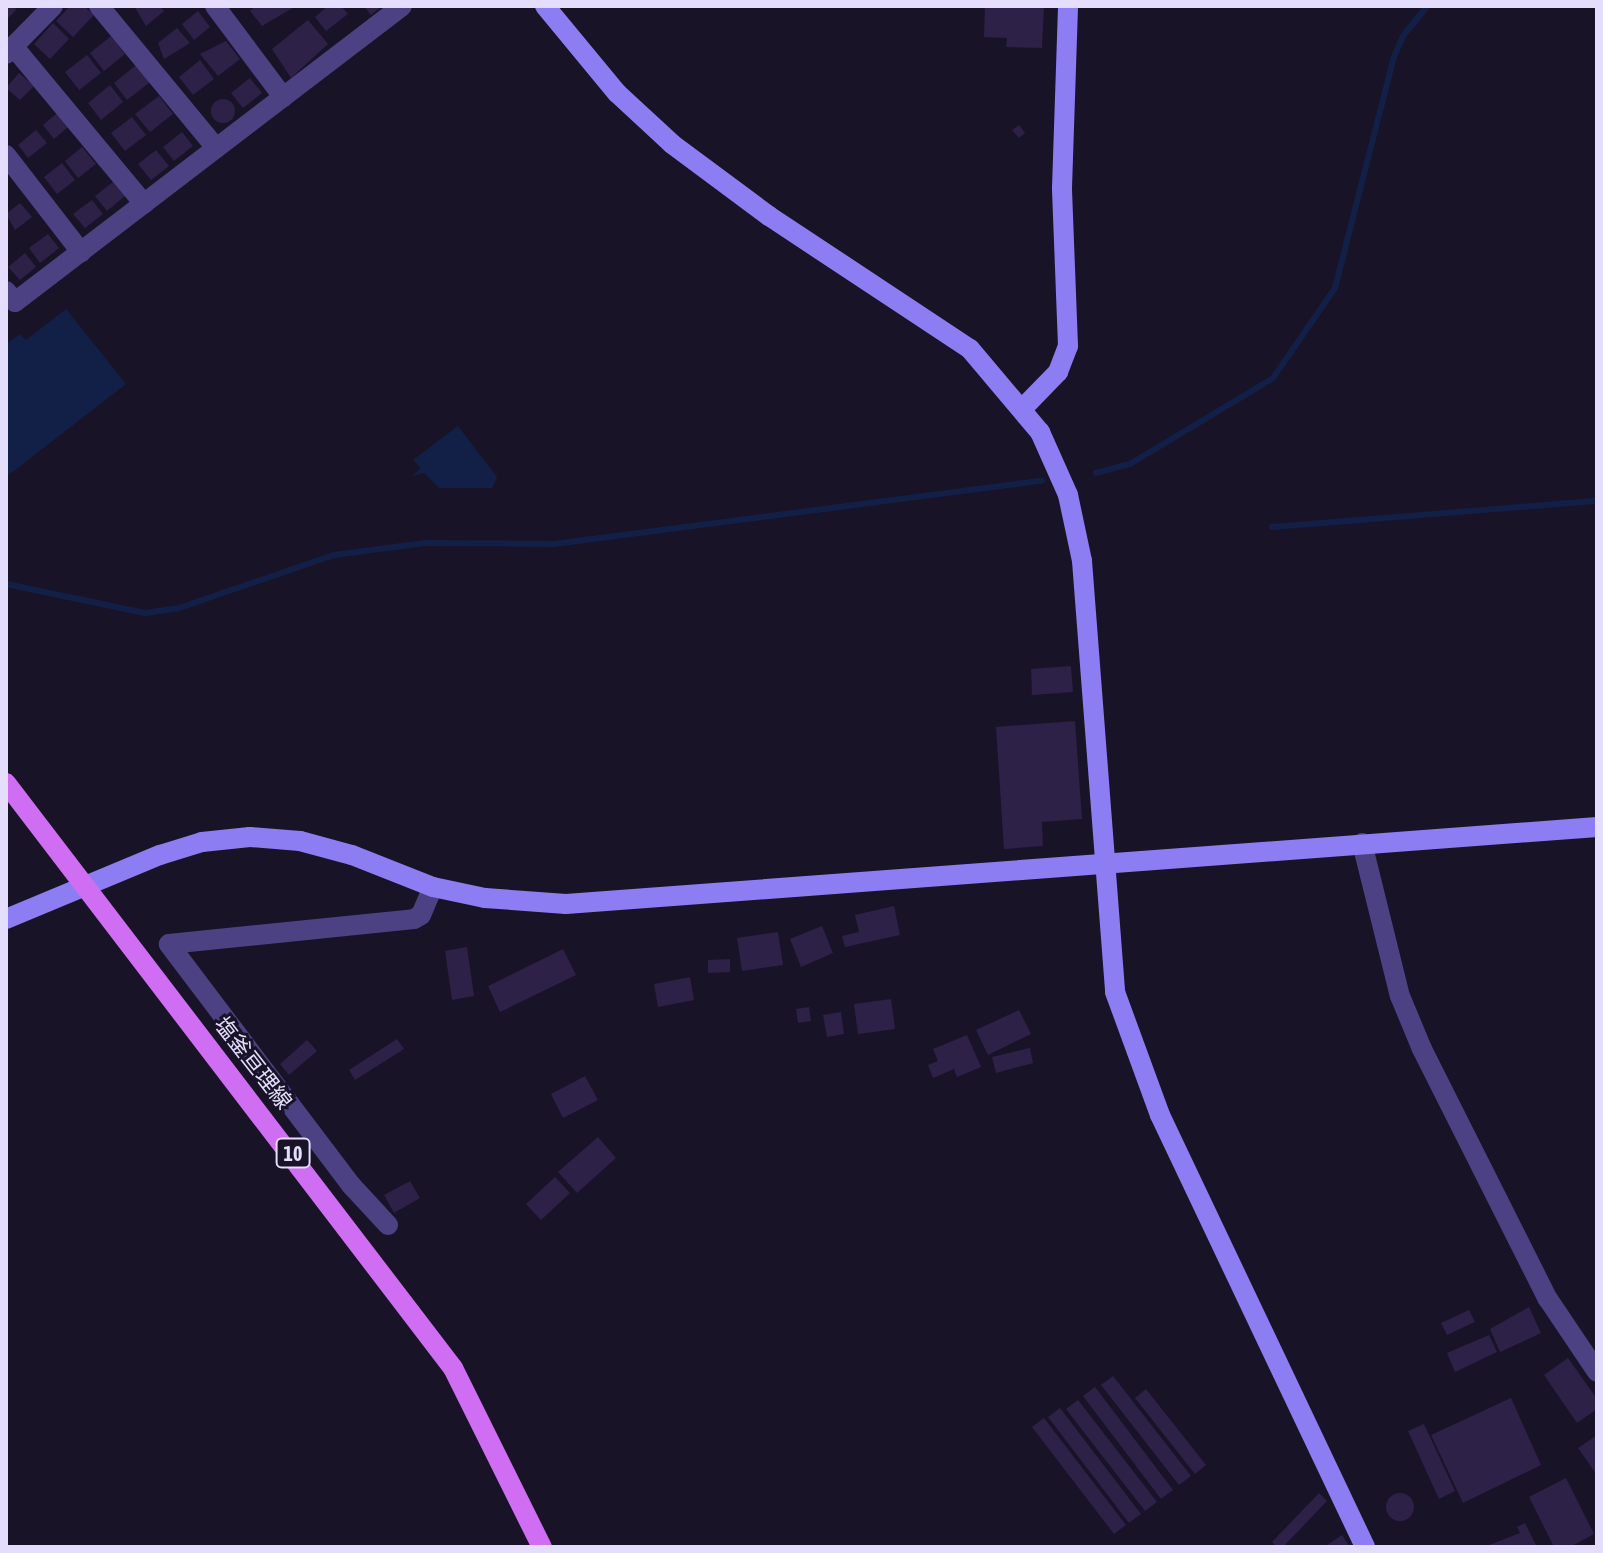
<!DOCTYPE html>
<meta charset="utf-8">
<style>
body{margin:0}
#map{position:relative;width:1603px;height:1553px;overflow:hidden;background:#191328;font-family:"Asap Condensed","Noto Sans JP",sans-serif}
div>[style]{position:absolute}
.water>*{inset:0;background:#122047}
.stream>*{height:6px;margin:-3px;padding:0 3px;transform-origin:3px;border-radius:3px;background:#122047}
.building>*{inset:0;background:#2d2147}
.round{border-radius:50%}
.street>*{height:20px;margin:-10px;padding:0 10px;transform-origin:10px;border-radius:10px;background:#4c4283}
.secondary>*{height:20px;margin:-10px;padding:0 10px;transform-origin:10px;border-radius:10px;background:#8d7df3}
.primary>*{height:20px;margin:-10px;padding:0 10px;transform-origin:10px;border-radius:10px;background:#cf6ef2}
span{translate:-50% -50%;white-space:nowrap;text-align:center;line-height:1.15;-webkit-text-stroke:6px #191328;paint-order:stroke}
.shield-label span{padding:2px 6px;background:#191328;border:2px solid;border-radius:6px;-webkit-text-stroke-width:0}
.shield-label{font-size:20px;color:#e4ddfc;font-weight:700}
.street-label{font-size:22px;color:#e4ddfc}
.frame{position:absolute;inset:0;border:8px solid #e4ddfc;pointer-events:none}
</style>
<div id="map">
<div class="water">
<i style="clip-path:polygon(66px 309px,126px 384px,6px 477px,6px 344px,20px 334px,26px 340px)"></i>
<i style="clip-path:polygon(458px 426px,497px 477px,492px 488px,439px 488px,424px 473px,412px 476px,421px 468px,413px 460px)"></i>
</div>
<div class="stream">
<i style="left:1096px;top:473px;width:35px;rotate:-15deg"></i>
<i style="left:1130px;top:464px;width:167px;rotate:-31deg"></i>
<i style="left:1273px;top:378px;width:109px;rotate:-55.4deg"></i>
<i style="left:1335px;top:288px;width:238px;rotate:-75.7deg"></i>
<i style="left:1394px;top:57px;width:23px;rotate:-67deg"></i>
<i style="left:1403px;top:36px;width:38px;rotate:-51deg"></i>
<i style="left:1272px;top:527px;width:326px;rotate:-4.6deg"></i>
<i style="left:6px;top:584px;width:142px;rotate:11.8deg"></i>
<i style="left:145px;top:613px;width:34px;rotate:-8deg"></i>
<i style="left:179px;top:608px;width:164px;rotate:-18.9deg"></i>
<i style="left:334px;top:555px;width:92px;rotate:-7.5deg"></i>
<i style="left:425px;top:543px;width:129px;rotate:0.4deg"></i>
<i style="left:554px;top:544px;width:492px;rotate:-7.4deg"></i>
</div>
<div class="building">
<i style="clip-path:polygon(6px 6px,17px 9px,6px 20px)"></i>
<i style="clip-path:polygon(70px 6px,84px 6px,94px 15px,73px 37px,56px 21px)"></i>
<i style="clip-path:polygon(134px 6px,160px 6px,164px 11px,146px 26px)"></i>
<i style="clip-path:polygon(256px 6px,296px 6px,262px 26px,250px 11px)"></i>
<i style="clip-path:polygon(328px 6px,341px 6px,348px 14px,326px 31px,315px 17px)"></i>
<i style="clip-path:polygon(364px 6px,382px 6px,371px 15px)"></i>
<i style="clip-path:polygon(985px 6px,1044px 6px,1042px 48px,1006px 47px,1007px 38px,984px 37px)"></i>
<i style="clip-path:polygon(198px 11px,210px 27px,194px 40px,182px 24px)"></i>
<i style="clip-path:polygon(308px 20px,328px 44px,291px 78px,272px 49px)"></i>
<i style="clip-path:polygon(53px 23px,69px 39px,50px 59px,34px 44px)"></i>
<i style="clip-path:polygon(177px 28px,190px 43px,164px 59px,158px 43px)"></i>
<i style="clip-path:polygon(111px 36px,125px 54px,104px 71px,90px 53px)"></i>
<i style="clip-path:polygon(226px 41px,240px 59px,218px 76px,200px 54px)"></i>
<i style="clip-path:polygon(87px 55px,101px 73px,79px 90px,65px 72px)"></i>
<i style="clip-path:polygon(200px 60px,214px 79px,193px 95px,179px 77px)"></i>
<i style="clip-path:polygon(136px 65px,150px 82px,127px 100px,114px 83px)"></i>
<i style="clip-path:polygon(19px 73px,34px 86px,20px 100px,6px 88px)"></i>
<i style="clip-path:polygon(250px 78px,262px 93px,243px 108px,231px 93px)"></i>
<i style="clip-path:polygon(110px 85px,123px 102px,101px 120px,88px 103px)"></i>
<i style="clip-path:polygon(159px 96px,173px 114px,150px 132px,135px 114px)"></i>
<i class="round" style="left:211px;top:99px;width:24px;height:24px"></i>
<i style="clip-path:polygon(57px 113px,68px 127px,54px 139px,43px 125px)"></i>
<i style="clip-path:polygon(132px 117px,146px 135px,125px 151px,111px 133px)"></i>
<i style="clip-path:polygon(1019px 125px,1025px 133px,1019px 138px,1012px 130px)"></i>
<i style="clip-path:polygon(36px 130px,47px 143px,28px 158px,18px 145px)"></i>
<i style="clip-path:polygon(182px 132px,193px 146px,174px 161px,163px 147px)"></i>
<i style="clip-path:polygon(82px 147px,96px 164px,78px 178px,65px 161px)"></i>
<i style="clip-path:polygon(156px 150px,169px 166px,151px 180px,138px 164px)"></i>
<i style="clip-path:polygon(62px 163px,75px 180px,57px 194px,44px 177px)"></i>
<i style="clip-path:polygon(113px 182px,125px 196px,107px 211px,95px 196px)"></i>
<i style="clip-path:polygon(92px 200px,103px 214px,85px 228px,73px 214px)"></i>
<i style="clip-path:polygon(20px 203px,32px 217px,15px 230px,6px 214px)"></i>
<i style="clip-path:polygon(48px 234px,59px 248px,40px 263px,29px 248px)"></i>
<i style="clip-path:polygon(25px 253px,36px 267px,20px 280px,8px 267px)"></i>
<i style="clip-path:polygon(1071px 666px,1073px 692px,1032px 695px,1031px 669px)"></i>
<i style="clip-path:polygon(1075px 721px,1082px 819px,1042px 822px,1043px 846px,1004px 849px,996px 727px)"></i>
<i style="clip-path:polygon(894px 906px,900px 935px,845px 947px,842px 936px,859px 932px,855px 915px)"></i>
<i style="clip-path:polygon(822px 926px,833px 953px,801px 967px,790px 939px)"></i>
<i style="clip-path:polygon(778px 932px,783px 965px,742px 971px,737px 938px)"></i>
<i style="clip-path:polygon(467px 947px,474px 996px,452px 1000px,445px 951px)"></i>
<i style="clip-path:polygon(563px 949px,576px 975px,500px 1012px,488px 986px)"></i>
<i style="clip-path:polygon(730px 959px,730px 972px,708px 973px,708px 960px)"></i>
<i style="clip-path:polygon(690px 977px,694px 1000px,658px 1007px,654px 984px)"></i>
<i style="clip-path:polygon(891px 999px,895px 1029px,858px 1034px,854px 1004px)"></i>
<i style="clip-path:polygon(809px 1007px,811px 1021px,798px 1023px,796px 1009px)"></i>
<i style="clip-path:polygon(1019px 1010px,1031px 1034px,988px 1055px,976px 1030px)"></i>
<i style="clip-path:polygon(841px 1012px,844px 1034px,827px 1037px,823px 1015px)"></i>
<i style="clip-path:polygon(967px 1035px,981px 1067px,957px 1077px,954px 1069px,933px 1078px,928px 1065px,938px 1061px,933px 1049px)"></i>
<i style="clip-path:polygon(397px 1039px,404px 1049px,355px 1080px,349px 1070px)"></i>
<i style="clip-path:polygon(307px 1040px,317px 1051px,289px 1075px,280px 1064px)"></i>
<i style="clip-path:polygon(1030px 1048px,1033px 1063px,996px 1073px,992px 1057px)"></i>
<i style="clip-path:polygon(585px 1076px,598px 1100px,563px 1118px,551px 1094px)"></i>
<i style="clip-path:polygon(598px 1137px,616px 1158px,577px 1193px,558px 1172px)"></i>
<i style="clip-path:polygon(555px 1177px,570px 1193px,541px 1220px,526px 1204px)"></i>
<i style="clip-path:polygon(410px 1181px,420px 1198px,394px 1213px,384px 1195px)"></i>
<i style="clip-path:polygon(1529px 1307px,1541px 1333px,1500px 1352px,1490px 1329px)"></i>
<i style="clip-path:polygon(1469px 1310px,1475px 1322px,1447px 1335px,1441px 1323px)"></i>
<i style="clip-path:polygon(1489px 1335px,1497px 1352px,1455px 1372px,1447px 1353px)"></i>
<i style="clip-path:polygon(1568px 1358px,1597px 1399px,1597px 1409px,1577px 1423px,1544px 1375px)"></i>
<i style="clip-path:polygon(1113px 1376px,1191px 1476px,1179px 1485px,1101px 1385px)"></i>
<i style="clip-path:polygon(1095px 1387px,1173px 1490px,1161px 1499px,1083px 1396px)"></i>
<i style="clip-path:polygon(1146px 1389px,1206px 1465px,1195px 1474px,1135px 1398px)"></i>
<i style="clip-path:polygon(1511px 1398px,1541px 1465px,1463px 1503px,1431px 1435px)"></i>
<i style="clip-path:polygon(1078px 1400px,1157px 1502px,1145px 1511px,1066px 1409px)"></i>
<i style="clip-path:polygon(1060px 1408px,1141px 1514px,1129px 1523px,1048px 1417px)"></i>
<i style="clip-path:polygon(1044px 1418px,1126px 1525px,1114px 1534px,1032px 1427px)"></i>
<i style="clip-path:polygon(1424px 1424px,1455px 1491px,1439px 1499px,1408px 1431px)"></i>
<i style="clip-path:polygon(1597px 1435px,1597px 1475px,1578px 1448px)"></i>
<i style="clip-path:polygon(1566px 1478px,1594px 1534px,1570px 1547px,1554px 1547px,1529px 1497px)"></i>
<i class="round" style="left:1386px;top:1493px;width:28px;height:28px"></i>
<i style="clip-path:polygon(1319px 1493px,1327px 1501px,1283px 1547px,1277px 1547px,1272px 1542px)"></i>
<i style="clip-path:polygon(1525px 1523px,1537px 1547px,1484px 1547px,1520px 1533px,1517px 1527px)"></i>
<i style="clip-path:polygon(1342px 1535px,1350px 1547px,1324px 1547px)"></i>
</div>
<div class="street">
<i style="left:99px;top:6px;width:184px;rotate:50.5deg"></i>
<i style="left:215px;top:6px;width:114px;rotate:53.2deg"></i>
<i style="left:13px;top:46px;width:205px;rotate:50.3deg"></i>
<i style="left:6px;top:54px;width:67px;rotate:-45.6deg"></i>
<i style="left:6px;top:155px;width:123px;rotate:52.3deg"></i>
<i style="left:6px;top:291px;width:14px;rotate:51deg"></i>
<i style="left:15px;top:302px;width:487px;rotate:-37.4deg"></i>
<i style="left:1362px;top:843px;width:158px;rotate:76.1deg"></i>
<i style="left:1400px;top:996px;width:57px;rotate:67.5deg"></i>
<i style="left:1422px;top:1049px;width:280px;rotate:63.3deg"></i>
<i style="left:1548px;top:1299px;width:88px;rotate:56.1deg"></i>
<i style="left:388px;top:1225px;width:54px;rotate:-132.8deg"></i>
<i style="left:351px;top:1185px;width:302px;rotate:-127.1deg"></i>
<i style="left:169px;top:944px;width:246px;rotate:-5.8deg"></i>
<i style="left:414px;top:919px;width:8px;rotate:-30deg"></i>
<i style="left:421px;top:915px;width:30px;rotate:-67deg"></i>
</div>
<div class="secondary">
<i style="left:545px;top:6px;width:113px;rotate:50.4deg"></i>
<i style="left:617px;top:93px;width:75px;rotate:42.8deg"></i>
<i style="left:672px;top:144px;width:121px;rotate:36.6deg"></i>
<i style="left:769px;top:216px;width:241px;rotate:33.5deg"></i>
<i style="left:970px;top:349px;width:109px;rotate:49.9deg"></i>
<i style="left:1040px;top:432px;width:69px;rotate:66deg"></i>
<i style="left:1068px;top:495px;width:67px;rotate:78deg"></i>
<i style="left:1082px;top:561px;width:432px;rotate:85.6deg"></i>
<i style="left:1115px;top:992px;width:131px;rotate:69.9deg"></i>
<i style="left:1160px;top:1115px;width:478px;rotate:64.6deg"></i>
<i style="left:1024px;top:407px;width:49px;rotate:-45.8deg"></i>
<i style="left:1058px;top:372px;width:28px;rotate:-69deg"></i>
<i style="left:1068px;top:346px;width:158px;rotate:-92.2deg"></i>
<i style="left:1062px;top:188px;width:182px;rotate:-88.1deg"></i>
<i style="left:6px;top:919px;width:167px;rotate:-22.6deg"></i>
<i style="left:160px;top:855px;width:44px;rotate:-17.2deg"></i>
<i style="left:202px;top:842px;width:48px;rotate:-5.9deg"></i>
<i style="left:250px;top:837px;width:50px;rotate:4.6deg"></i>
<i style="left:300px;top:841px;width:54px;rotate:15.1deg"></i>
<i style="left:352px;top:855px;width:87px;rotate:21.6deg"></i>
<i style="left:433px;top:887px;width:53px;rotate:11.9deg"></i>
<i style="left:485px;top:898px;width:81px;rotate:4.2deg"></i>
<i style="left:566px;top:904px;width:1034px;rotate:-4.27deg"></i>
</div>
<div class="primary">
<i style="left:6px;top:783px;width:736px;rotate:52.62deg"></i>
<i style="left:453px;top:1368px;width:200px;rotate:63.6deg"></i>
</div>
<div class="shield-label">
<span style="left:293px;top:1153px">10</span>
</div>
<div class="street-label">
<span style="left:253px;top:1063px;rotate:52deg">塩釜亘理線</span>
</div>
<div class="frame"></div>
</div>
